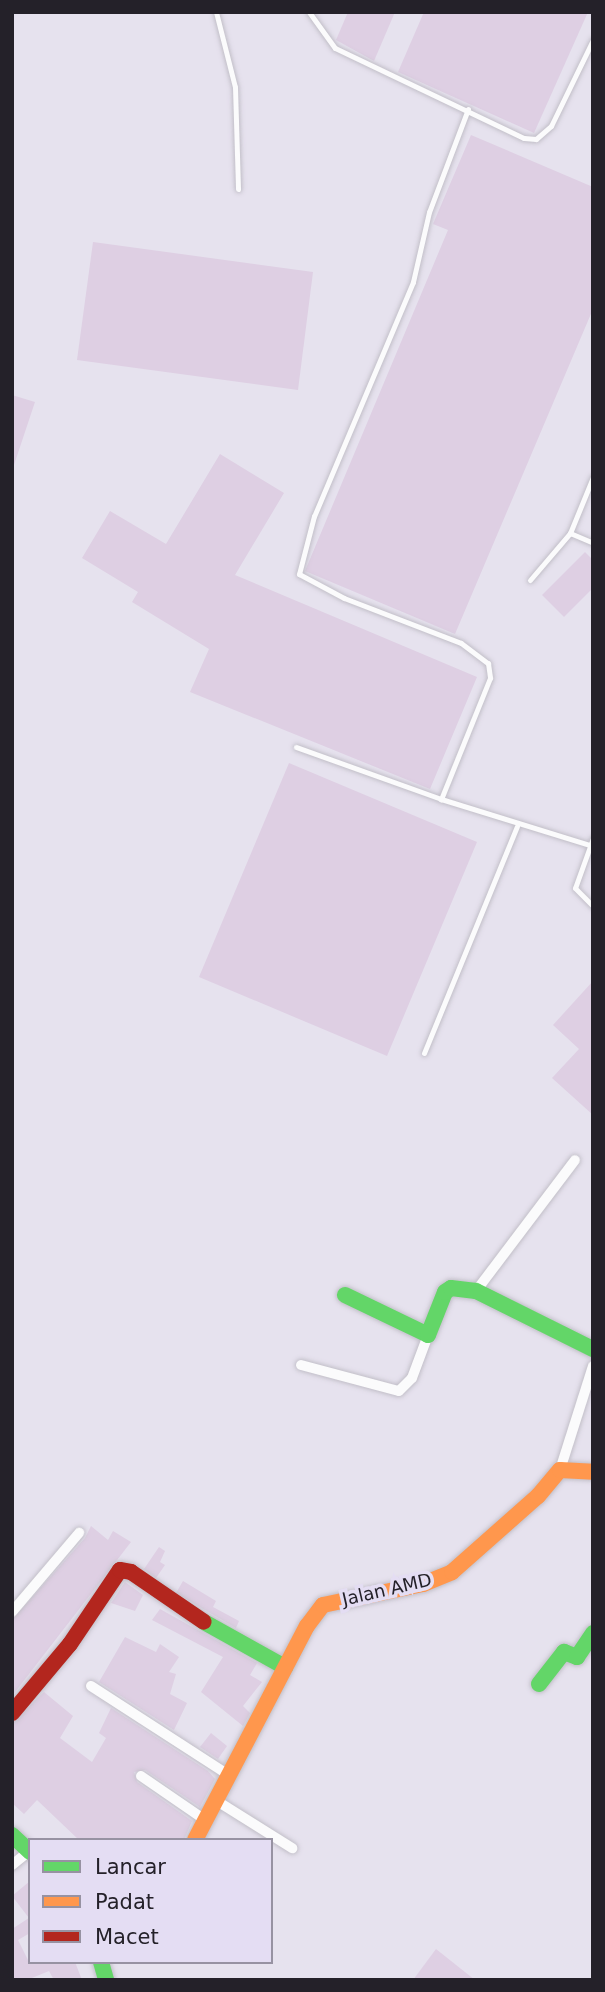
<!DOCTYPE html>
<style>
body{margin:0}
#map{position:relative;width:605px;height:1992px;overflow:hidden;background:#e6e2ee;font-family:"DejaVu Sans",sans-serif}
div>[style]{position:absolute}
.building>*{inset:0;background:#decfe3}
.roads{filter:drop-shadow(0 0 2px #c2bfc8) drop-shadow(0 0 2px #c2bfc8)}
.lane>*{height:5px;margin:-2.5px;padding:0 2.5px;transform-origin:2.5px;border-radius:2.5px;background:#fbfbfc}
.street>*{height:10px;margin:-5px;padding:0 5px;transform-origin:5px;border-radius:5px;background:#fbfbfc}
.fast>*{height:16px;margin:-8px;padding:0 8px;transform-origin:8px;border-radius:8px;background:#63d668}
.slow>*{height:16px;margin:-8px;padding:0 8px;transform-origin:8px;border-radius:8px;background:#ff974d}
.jam>*{height:16px;margin:-8px;padding:0 8px;transform-origin:8px;border-radius:8px;background:#b3261e}
span{translate:-50% -50%;white-space:nowrap;text-align:center;line-height:1.15;-webkit-text-stroke:7px #e4ddf3;paint-order:stroke}
.street-label{font-size:18px;color:#242129}
.frame{position:absolute;inset:0;border:14px solid #242129;pointer-events:none}
.legend{position:absolute;left:28px;top:1838px;width:245px;height:126px;box-sizing:border-box;background:#e4ddf3;border:2px solid #9792a2;margin:0;padding:9px 12px;list-style:none;font-size:21px;color:#242129}
.legend li{display:flex;align-items:center;gap:14px;height:35px}
.legend b{width:35px;border:2px solid #9792a2}
</style>
<div id="map">
<div class="building">
<i style="clip-path:polygon(348px 12px,395px 12px,374px 61px,336px 40px)"></i>
<i style="clip-path:polygon(424px 12px,588px 12px,534px 133px,398px 72px)"></i>
<i style="clip-path:polygon(471px 135px,593px 187px,593px 309px,455px 634px,305px 571px,448px 230px,433px 224px)"></i>
<i style="clip-path:polygon(93px 242px,313px 272px,298px 390px,77px 360px)"></i>
<i style="clip-path:polygon(12px 395px,35px 402px,14px 465px,12px 465px)"></i>
<i style="clip-path:polygon(220px 454px,284px 493px,235px 575px,477px 677px,430px 789px,190px 692px,209px 649px,132px 602px,138px 592px,82px 558px,110px 511px,166px 544px)"></i>
<i style="clip-path:polygon(585px 552px,593px 560px,593px 588px,564px 617px,542px 595px)"></i>
<i style="clip-path:polygon(289px 763px,477px 842px,387px 1056px,199px 977px)"></i>
<i style="clip-path:polygon(593px 981px,593px 1115px,552px 1078px,579px 1049px,553px 1025px)"></i>
<i style="clip-path:polygon(91px 1526px,108px 1540px,113px 1531px,131px 1542px,12px 1696px,12px 1620px,85px 1538px)"></i>
<i style="clip-path:polygon(159px 1547px,165px 1551px,160px 1562px,165px 1565px,156px 1578px,144px 1569px)"></i>
<i style="clip-path:polygon(183px 1581px,216px 1601px,213px 1607px,239px 1621px,236px 1628px,176px 1593px)"></i>
<i style="clip-path:polygon(125px 1582px,143px 1595px,135px 1611px,111px 1603px)"></i>
<i style="clip-path:polygon(160px 1609px,257px 1663px,250px 1675px,262px 1682px,243px 1706px,250px 1713px,243px 1726px,201px 1692px,223px 1657px,152px 1620px)"></i>
<i style="clip-path:polygon(125px 1637px,156px 1652px,160px 1644px,179px 1657px,169px 1672px,176px 1674px,170px 1694px,187px 1703px,174px 1730px,99px 1682px)"></i>
<i style="clip-path:polygon(44px 1692px,73px 1716px,60px 1738px,92px 1762px,106px 1738px,99px 1733px,111px 1708px,208px 1771px,215px 1779px,200px 1807px,145px 1770px,134px 1772px,137px 1782px,192px 1821px,184px 1840px,79px 1840px,37px 1800px,24px 1814px,12px 1803px,12px 1723px)"></i>
<i style="clip-path:polygon(211px 1733px,227px 1746px,218px 1759px,200px 1747px)"></i>
<i style="clip-path:polygon(30px 1881px,30px 1933px,18px 1940px,29px 1962px,75px 1962px,82px 1980px,54px 1980px,49px 1971px,27px 1980px,15px 1980px,12px 1975px,12px 1929px,29px 1918px,12px 1896px)"></i>
<i style="clip-path:polygon(436px 1949px,475px 1980px,413px 1980px)"></i>
</div>
<div class="roads">
<div class="lane">
<i style="left:216px;top:12px;width:77px;rotate:75.8deg"></i>
<i style="left:235px;top:87px;width:102px;rotate:88.3deg"></i>
<i style="left:309px;top:12px;width:44px;rotate:54.2deg"></i>
<i style="left:335px;top:48px;width:209px;rotate:25.5deg"></i>
<i style="left:524px;top:138px;width:12px;rotate:5deg"></i>
<i style="left:536px;top:139px;width:20px;rotate:-41deg"></i>
<i style="left:551px;top:126px;width:96px;rotate:-64deg"></i>
<i style="left:468px;top:109px;width:110px;rotate:110.7deg"></i>
<i style="left:429px;top:212px;width:72px;rotate:102.9deg"></i>
<i style="left:413px;top:282px;width:254px;rotate:112.9deg"></i>
<i style="left:314px;top:516px;width:60px;rotate:104.5deg"></i>
<i style="left:299px;top:574px;width:51px;rotate:28.1deg"></i>
<i style="left:344px;top:598px;width:125px;rotate:21deg"></i>
<i style="left:461px;top:643px;width:34px;rotate:37deg"></i>
<i style="left:488px;top:663px;width:15px;rotate:82deg"></i>
<i style="left:490px;top:678px;width:131px;rotate:112deg"></i>
<i style="left:441px;top:799px;width:156px;rotate:17.2deg"></i>
<i style="left:593px;top:477px;width:61px;rotate:112.3deg"></i>
<i style="left:570px;top:533px;width:25px;rotate:23deg"></i>
<i style="left:530px;top:580px;width:62px;rotate:-49.6deg"></i>
<i style="left:296px;top:747px;width:154px;rotate:19.7deg"></i>
<i style="left:593px;top:838px;width:53px;rotate:109.8deg"></i>
<i style="left:575px;top:888px;width:25px;rotate:45deg"></i>
<i style="left:424px;top:1053px;width:245px;rotate:-67.7deg"></i>
</div>
<div class="street">
<i style="left:476px;top:1291px;width:164px;rotate:-52.9deg"></i>
<i style="left:301px;top:1365px;width:101px;rotate:14.9deg"></i>
<i style="left:399px;top:1391px;width:18px;rotate:-45deg"></i>
<i style="left:412px;top:1378px;width:46px;rotate:-69.6deg"></i>
<i style="left:560px;top:1470px;width:109px;rotate:-72.4deg"></i>
<i style="left:12px;top:1612px;width:104px;rotate:-49.7deg"></i>
<i style="left:91px;top:1686px;width:166px;rotate:32.9deg"></i>
<i style="left:141px;top:1776px;width:78px;rotate:34.5deg"></i>
<i style="left:217px;top:1801px;width:89px;rotate:32.1deg"></i>
<i style="left:12px;top:1865px;width:22px;rotate:-39deg"></i>
</div>
<div class="fast">
<i style="left:345px;top:1295px;width:92px;rotate:25.7deg"></i>
<i style="left:428px;top:1335px;width:46px;rotate:-68.4deg"></i>
<i style="left:445px;top:1292px;width:7px;rotate:-34deg"></i>
<i style="left:451px;top:1288px;width:25px;rotate:7deg"></i>
<i style="left:476px;top:1291px;width:131px;rotate:26.4deg"></i>
<i style="left:204px;top:1622px;width:93px;rotate:29.1deg"></i>
<i style="left:539px;top:1684px;width:41px;rotate:-52deg"></i>
<i style="left:564px;top:1652px;width:14px;rotate:21deg"></i>
<i style="left:577px;top:1657px;width:29px;rotate:-56deg"></i>
<i style="left:12px;top:1835px;width:25px;rotate:43deg"></i>
<i style="left:101px;top:1962px;width:19px;rotate:74deg"></i>
</div>
<div class="slow">
<i style="left:195px;top:1840px;width:242px;rotate:-62.4deg"></i>
<i style="left:307px;top:1626px;width:26px;rotate:-53deg"></i>
<i style="left:323px;top:1605px;width:102px;rotate:-11.9deg"></i>
<i style="left:423px;top:1584px;width:31px;rotate:-22deg"></i>
<i style="left:452px;top:1572px;width:115px;rotate:-41.5deg"></i>
<i style="left:538px;top:1496px;width:34px;rotate:-50deg"></i>
<i style="left:560px;top:1470px;width:33px;rotate:3deg"></i>
</div>
<div class="jam">
<i style="left:12px;top:1713px;width:90px;rotate:-50deg"></i>
<i style="left:70px;top:1644px;width:89px;rotate:-56deg"></i>
<i style="left:120px;top:1570px;width:11px;rotate:10deg"></i>
<i style="left:131px;top:1572px;width:88px;rotate:34.4deg"></i>
</div>
</div>
<div class="street-label">
<span style="left:387px;top:1590px;rotate:-13deg">Jalan AMD</span>
</div>
<div class="frame"></div>
<ul class="legend">
<li><b style="height:9px;background:#63d668"></b>Lancar</li>
<li><b style="height:9px;background:#ff974d"></b>Padat</li>
<li><b style="height:9px;background:#b3261e"></b>Macet</li>
</ul>
</div>
